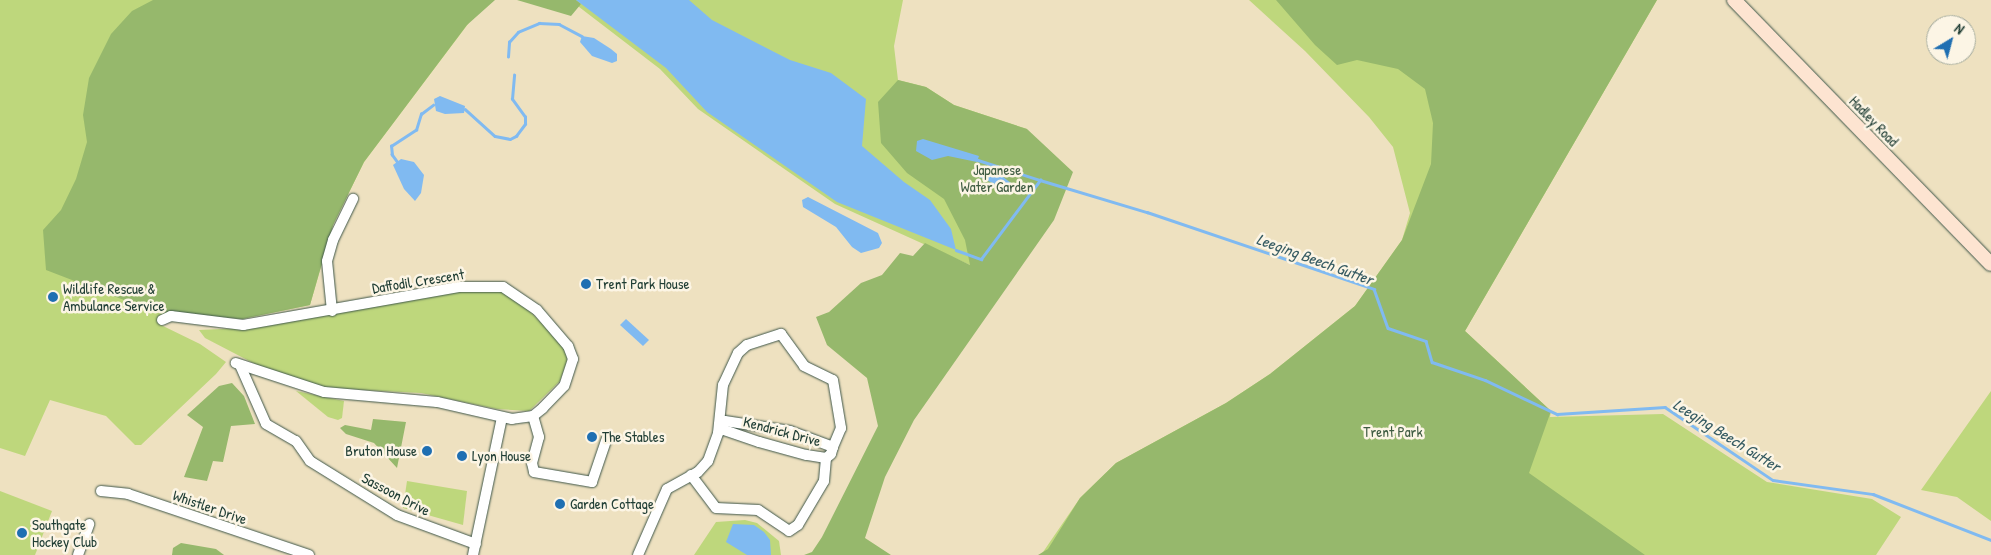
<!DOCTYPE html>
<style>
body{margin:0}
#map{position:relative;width:1991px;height:555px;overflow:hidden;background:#eee1c0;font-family:"Patrick Hand",sans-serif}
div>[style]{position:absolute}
.green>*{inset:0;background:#bed77c}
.forest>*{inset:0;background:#96b86c}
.water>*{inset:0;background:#80baf1}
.stream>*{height:2.5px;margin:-1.25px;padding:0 1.25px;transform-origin:1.25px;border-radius:1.25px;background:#80baf1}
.roads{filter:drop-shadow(0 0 1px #3e5649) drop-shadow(0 0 1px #3e5649)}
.street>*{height:10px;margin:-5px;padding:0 5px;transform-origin:5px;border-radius:5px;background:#fff}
.secondary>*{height:14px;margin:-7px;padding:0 7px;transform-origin:7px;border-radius:7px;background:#fde4d1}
.dots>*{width:14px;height:14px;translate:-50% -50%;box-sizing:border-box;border:2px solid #fcf5e5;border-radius:50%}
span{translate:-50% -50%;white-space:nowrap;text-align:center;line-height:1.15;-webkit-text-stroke:5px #fcf5e5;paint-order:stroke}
.street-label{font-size:15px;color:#1f3d34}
.park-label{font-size:15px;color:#3f5c42}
.poi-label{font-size:15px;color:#1f3d34}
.left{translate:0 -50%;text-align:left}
.right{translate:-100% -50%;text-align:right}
.water-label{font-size:16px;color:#375c63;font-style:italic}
.north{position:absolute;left:1926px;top:15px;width:50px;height:50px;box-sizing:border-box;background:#fcf5e5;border:1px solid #a4ab9e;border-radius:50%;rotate:37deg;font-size:14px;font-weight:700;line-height:20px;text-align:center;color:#1f3d34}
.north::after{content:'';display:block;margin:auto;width:18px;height:22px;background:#1f6fb2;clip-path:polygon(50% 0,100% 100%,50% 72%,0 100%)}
</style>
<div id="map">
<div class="green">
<i style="clip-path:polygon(0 0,486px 0,364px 162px,333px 225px,310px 305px,242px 319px,169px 313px,161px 325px,200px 344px,226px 362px,216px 374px,141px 445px,135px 445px,106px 416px,50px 400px,25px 456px,0 448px)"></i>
<i style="clip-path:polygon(570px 0,903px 0,894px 46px,898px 80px,926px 87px,954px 105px,1027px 129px,970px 265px,835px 204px,698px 109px,660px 69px)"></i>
<i style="clip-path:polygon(1249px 0,1657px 0,1465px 331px,1551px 411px,1550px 417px,1663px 414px,1767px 482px,1872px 499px,1901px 517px,1876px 555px,1041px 555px,1080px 498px,1116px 463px,1226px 403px,1270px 374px,1355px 306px,1402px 240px,1410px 213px,1393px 147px,1369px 117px,1305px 51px)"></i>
<i style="clip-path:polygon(499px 288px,514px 296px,566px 347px,567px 361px,560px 381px,529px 411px,497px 409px,421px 393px,324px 388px,261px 367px,205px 338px,199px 330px,244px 328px,466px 289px)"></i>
<i style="clip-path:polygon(296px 391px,344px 401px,342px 418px,338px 420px,328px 417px)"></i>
<i style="clip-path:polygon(1991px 391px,1991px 521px,1957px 497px,1921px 490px)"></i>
<i style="clip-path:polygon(407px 481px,467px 491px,463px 525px,403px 508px)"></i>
<i style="clip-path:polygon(0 491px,52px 511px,35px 555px,0 555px)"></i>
<i style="clip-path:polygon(745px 520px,757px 523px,779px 541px,781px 555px,694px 555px,716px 522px)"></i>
</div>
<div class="forest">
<i style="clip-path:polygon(153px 0,576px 0,581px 4px,571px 16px,517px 0,495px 0,467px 25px,364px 162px,333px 225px,310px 305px,242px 319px,169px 313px,137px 305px,46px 270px,43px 230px,61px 210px,76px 179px,87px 142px,83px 115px,89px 78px,111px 34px,132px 11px)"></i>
<i style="clip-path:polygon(1276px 0,1657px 0,1465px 331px,1551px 411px,1529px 473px,1645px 555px,1038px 555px,1048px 549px,1080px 498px,1116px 463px,1226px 403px,1270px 374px,1355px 306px,1402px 240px,1431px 164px,1433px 123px,1425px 89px,1398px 69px,1357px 60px,1337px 65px,1315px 45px)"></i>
<i style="clip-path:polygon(898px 80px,926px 87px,954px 105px,1027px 129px,1073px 172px,1054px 220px,914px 420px,885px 477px,865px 538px,891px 555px,804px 555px,812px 552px,822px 537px,878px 426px,867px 378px,827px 345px,816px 317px,829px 312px,861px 283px,882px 275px,900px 253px,913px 256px,925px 243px,970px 265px,965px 240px,944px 199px,907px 173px,881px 143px,878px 102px)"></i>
<i style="clip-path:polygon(232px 383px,244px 396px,255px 424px,231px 426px,223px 462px,213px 461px,207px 481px,184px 477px,203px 427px,187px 415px,219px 386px)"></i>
<i style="clip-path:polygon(373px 419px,406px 422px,397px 468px,374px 443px,346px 434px,340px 428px,345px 425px,371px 430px)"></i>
<i style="clip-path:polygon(181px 543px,216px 549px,224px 555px,172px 555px,173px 548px)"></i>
</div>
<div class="water">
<i style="clip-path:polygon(576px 0,689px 0,712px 20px,790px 60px,831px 73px,866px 99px,862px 146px,904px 182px,930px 200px,951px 229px,956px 250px,837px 202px,707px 112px,666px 68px)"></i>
<i style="clip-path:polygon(582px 36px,594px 38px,611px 49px,617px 54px,617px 61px,612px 63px,592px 56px,580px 42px)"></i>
<i style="clip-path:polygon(440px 96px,465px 106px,464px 113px,445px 114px,436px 111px,434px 99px)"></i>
<i style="clip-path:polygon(923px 139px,979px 156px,977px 162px,948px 156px,932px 160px,916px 151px,917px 141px)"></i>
<i style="clip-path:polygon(401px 159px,414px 162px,424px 175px,421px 193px,415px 201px,404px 189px,393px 165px)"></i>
<i style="clip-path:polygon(986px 170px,998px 173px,1011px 183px,1004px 188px,979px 177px)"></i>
<i style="clip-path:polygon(808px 197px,878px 233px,882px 243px,879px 248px,861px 253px,852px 247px,836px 227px,803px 207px,802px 200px)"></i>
<i style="clip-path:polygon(626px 319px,649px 340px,643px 346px,620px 325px)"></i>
<i style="clip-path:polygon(733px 524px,754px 525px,764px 532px,770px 540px,771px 555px,747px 555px,726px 542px)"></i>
</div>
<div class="stream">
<i style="left:508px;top:57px;width:15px;rotate:-86deg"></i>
<i style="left:509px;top:42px;width:13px;rotate:-48deg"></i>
<i style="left:518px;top:32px;width:23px;rotate:-23deg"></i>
<i style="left:539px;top:23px;width:20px;rotate:3deg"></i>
<i style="left:559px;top:24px;width:26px;rotate:28deg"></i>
<i style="left:465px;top:109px;width:40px;rotate:42deg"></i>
<i style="left:495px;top:136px;width:15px;rotate:11deg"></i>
<i style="left:510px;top:139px;width:7px;rotate:-27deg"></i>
<i style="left:516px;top:136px;width:15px;rotate:-53deg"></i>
<i style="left:525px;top:124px;width:7px;rotate:-90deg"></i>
<i style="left:525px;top:117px;width:22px;rotate:-126deg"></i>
<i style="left:512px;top:99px;width:24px;rotate:-85deg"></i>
<i style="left:978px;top:160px;width:65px;rotate:17.9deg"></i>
<i style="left:397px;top:162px;width:9px;rotate:-126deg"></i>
<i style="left:392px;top:155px;width:9px;rotate:-96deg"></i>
<i style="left:391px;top:146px;width:30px;rotate:-33deg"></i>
<i style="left:416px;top:130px;width:17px;rotate:-73deg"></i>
<i style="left:421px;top:114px;width:15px;rotate:-37deg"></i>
<i style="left:956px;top:250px;width:27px;rotate:20deg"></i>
<i style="left:981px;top:259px;width:99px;rotate:-53.2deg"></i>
<i style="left:1040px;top:180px;width:112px;rotate:16.7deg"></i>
<i style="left:1147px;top:212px;width:240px;rotate:18.7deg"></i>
<i style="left:1374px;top:289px;width:41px;rotate:70.3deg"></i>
<i style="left:1388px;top:328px;width:40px;rotate:18.9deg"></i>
<i style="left:1426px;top:341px;width:22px;rotate:74deg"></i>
<i style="left:1432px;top:362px;width:56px;rotate:18.8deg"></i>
<i style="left:1485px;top:380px;width:80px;rotate:25.3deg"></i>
<i style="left:1557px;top:414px;width:108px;rotate:-3.7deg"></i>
<i style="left:1665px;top:407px;width:130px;rotate:34.1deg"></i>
<i style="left:1773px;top:480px;width:101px;rotate:8deg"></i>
<i style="left:1873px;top:494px;width:127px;rotate:21.3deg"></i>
</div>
<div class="roads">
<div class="street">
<i style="left:332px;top:311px;width:50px;rotate:-95.7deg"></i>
<i style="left:327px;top:261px;width:22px;rotate:-74deg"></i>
<i style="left:333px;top:240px;width:46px;rotate:-64deg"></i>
<i style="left:162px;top:320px;width:10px;rotate:-24deg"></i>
<i style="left:171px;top:316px;width:73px;rotate:7.1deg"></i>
<i style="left:243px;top:325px;width:219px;rotate:-10deg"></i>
<i style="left:459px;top:287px;width:44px"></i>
<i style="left:503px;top:287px;width:41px;rotate:34.1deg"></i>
<i style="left:537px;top:310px;width:48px;rotate:49.3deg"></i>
<i style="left:568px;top:346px;width:14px;rotate:69deg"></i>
<i style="left:573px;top:359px;width:28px;rotate:108deg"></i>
<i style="left:564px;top:386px;width:30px;rotate:134deg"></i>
<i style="left:543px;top:408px;width:13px;rotate:141deg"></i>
<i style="left:533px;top:416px;width:21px;rotate:172deg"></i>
<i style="left:512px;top:419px;width:77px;rotate:-167.2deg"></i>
<i style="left:437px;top:402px;width:113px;rotate:-174.9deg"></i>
<i style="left:324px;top:392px;width:93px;rotate:-161.8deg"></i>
<i style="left:240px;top:365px;width:64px;rotate:66.2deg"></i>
<i style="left:266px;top:424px;width:34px;rotate:30deg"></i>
<i style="left:296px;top:441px;width:24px;rotate:55deg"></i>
<i style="left:310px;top:461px;width:102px;rotate:31.8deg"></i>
<i style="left:397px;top:515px;width:84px;rotate:20.2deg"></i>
<i style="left:533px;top:416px;width:22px;rotate:74deg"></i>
<i style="left:539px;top:437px;width:27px;rotate:105deg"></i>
<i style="left:532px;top:463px;width:9px;rotate:77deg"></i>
<i style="left:534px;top:472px;width:59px;rotate:9.8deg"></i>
<i style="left:592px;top:482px;width:46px;rotate:-71.2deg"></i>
<i style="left:725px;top:421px;width:66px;rotate:8.7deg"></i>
<i style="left:790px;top:431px;width:46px;rotate:20.4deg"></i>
<i style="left:833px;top:447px;width:7px;rotate:106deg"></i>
<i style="left:831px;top:454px;width:6px;rotate:141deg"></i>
<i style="left:826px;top:458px;width:20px;rotate:-171deg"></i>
<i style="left:806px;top:455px;width:49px;rotate:-164.5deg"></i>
<i style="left:759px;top:442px;width:37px;rotate:-161deg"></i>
<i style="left:724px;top:430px;width:7px;rotate:-135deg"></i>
<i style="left:719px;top:425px;width:7px;rotate:-34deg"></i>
<i style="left:691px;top:475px;width:41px;rotate:52.9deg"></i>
<i style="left:716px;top:508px;width:42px;rotate:2.7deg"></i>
<i style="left:758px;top:510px;width:37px;rotate:34deg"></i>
<i style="left:789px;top:531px;width:11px;rotate:-34deg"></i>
<i style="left:798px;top:525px;width:51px;rotate:-59.4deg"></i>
<i style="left:824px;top:481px;width:23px;rotate:-85deg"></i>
<i style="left:101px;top:491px;width:27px;rotate:6deg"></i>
<i style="left:128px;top:494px;width:191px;rotate:18.6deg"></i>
<i style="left:78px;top:555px;width:33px;rotate:-70deg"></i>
<i style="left:473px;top:555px;width:141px;rotate:-78.1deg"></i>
<i style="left:638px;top:555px;width:72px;rotate:-66.3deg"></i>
<i style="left:667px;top:489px;width:35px;rotate:-29deg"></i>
<i style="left:698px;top:472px;width:15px;rotate:-48deg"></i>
<i style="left:708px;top:461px;width:30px;rotate:-70deg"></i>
<i style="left:718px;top:433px;width:48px;rotate:-84.1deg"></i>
<i style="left:723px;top:385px;width:35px;rotate:-65deg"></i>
<i style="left:738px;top:353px;width:12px;rotate:-42deg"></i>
<i style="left:747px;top:345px;width:36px;rotate:-18deg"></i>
<i style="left:781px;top:334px;width:39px;rotate:54deg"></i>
<i style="left:804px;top:366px;width:32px;rotate:26deg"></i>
<i style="left:833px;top:380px;width:49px;rotate:80.5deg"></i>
<i style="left:841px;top:428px;width:21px;rotate:113deg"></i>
</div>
<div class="secondary">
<i style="left:1734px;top:0;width:368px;rotate:45.8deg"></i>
</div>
</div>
<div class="dots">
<i style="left:586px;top:284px;background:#1f6fb2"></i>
<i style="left:53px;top:297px;background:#1f6fb2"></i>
<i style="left:592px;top:437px;background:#1f6fb2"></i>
<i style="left:427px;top:451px;background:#1f6fb2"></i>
<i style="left:462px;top:456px;background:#1f6fb2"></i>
<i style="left:560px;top:504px;background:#1f6fb2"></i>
<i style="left:22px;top:533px;background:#1f6fb2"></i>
</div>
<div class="street-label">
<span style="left:1874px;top:121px;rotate:46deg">Hadley Road</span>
<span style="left:418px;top:281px;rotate:-9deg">Daffodil Crescent</span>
<span style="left:782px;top:431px;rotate:15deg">Kendrick Drive</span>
<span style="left:396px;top:494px;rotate:28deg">Sassoon Drive</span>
<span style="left:210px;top:507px;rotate:19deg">Whistler Drive</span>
</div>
<div class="park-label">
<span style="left:997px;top:178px">Japanese<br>Water Garden</span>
<span style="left:1393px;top:432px">Trent Park</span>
</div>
<div class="poi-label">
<span class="left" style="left:596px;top:284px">Trent Park House</span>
<span class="left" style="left:63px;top:297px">Wildlife Rescue &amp;<br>Ambulance Service</span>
<span class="left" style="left:602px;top:437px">The Stables</span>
<span class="right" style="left:417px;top:451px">Bruton House</span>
<span class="left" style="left:472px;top:456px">Lyon House</span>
<span class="left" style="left:570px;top:504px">Garden Cottage</span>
<span class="left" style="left:32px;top:533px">Southgate<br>Hockey Club</span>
</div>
<div class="water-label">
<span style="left:1315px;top:259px;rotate:20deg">Leeging Beech Gutter</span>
<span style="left:1727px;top:435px;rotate:32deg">Leeging Beech Gutter</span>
</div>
<div class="north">N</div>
</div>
